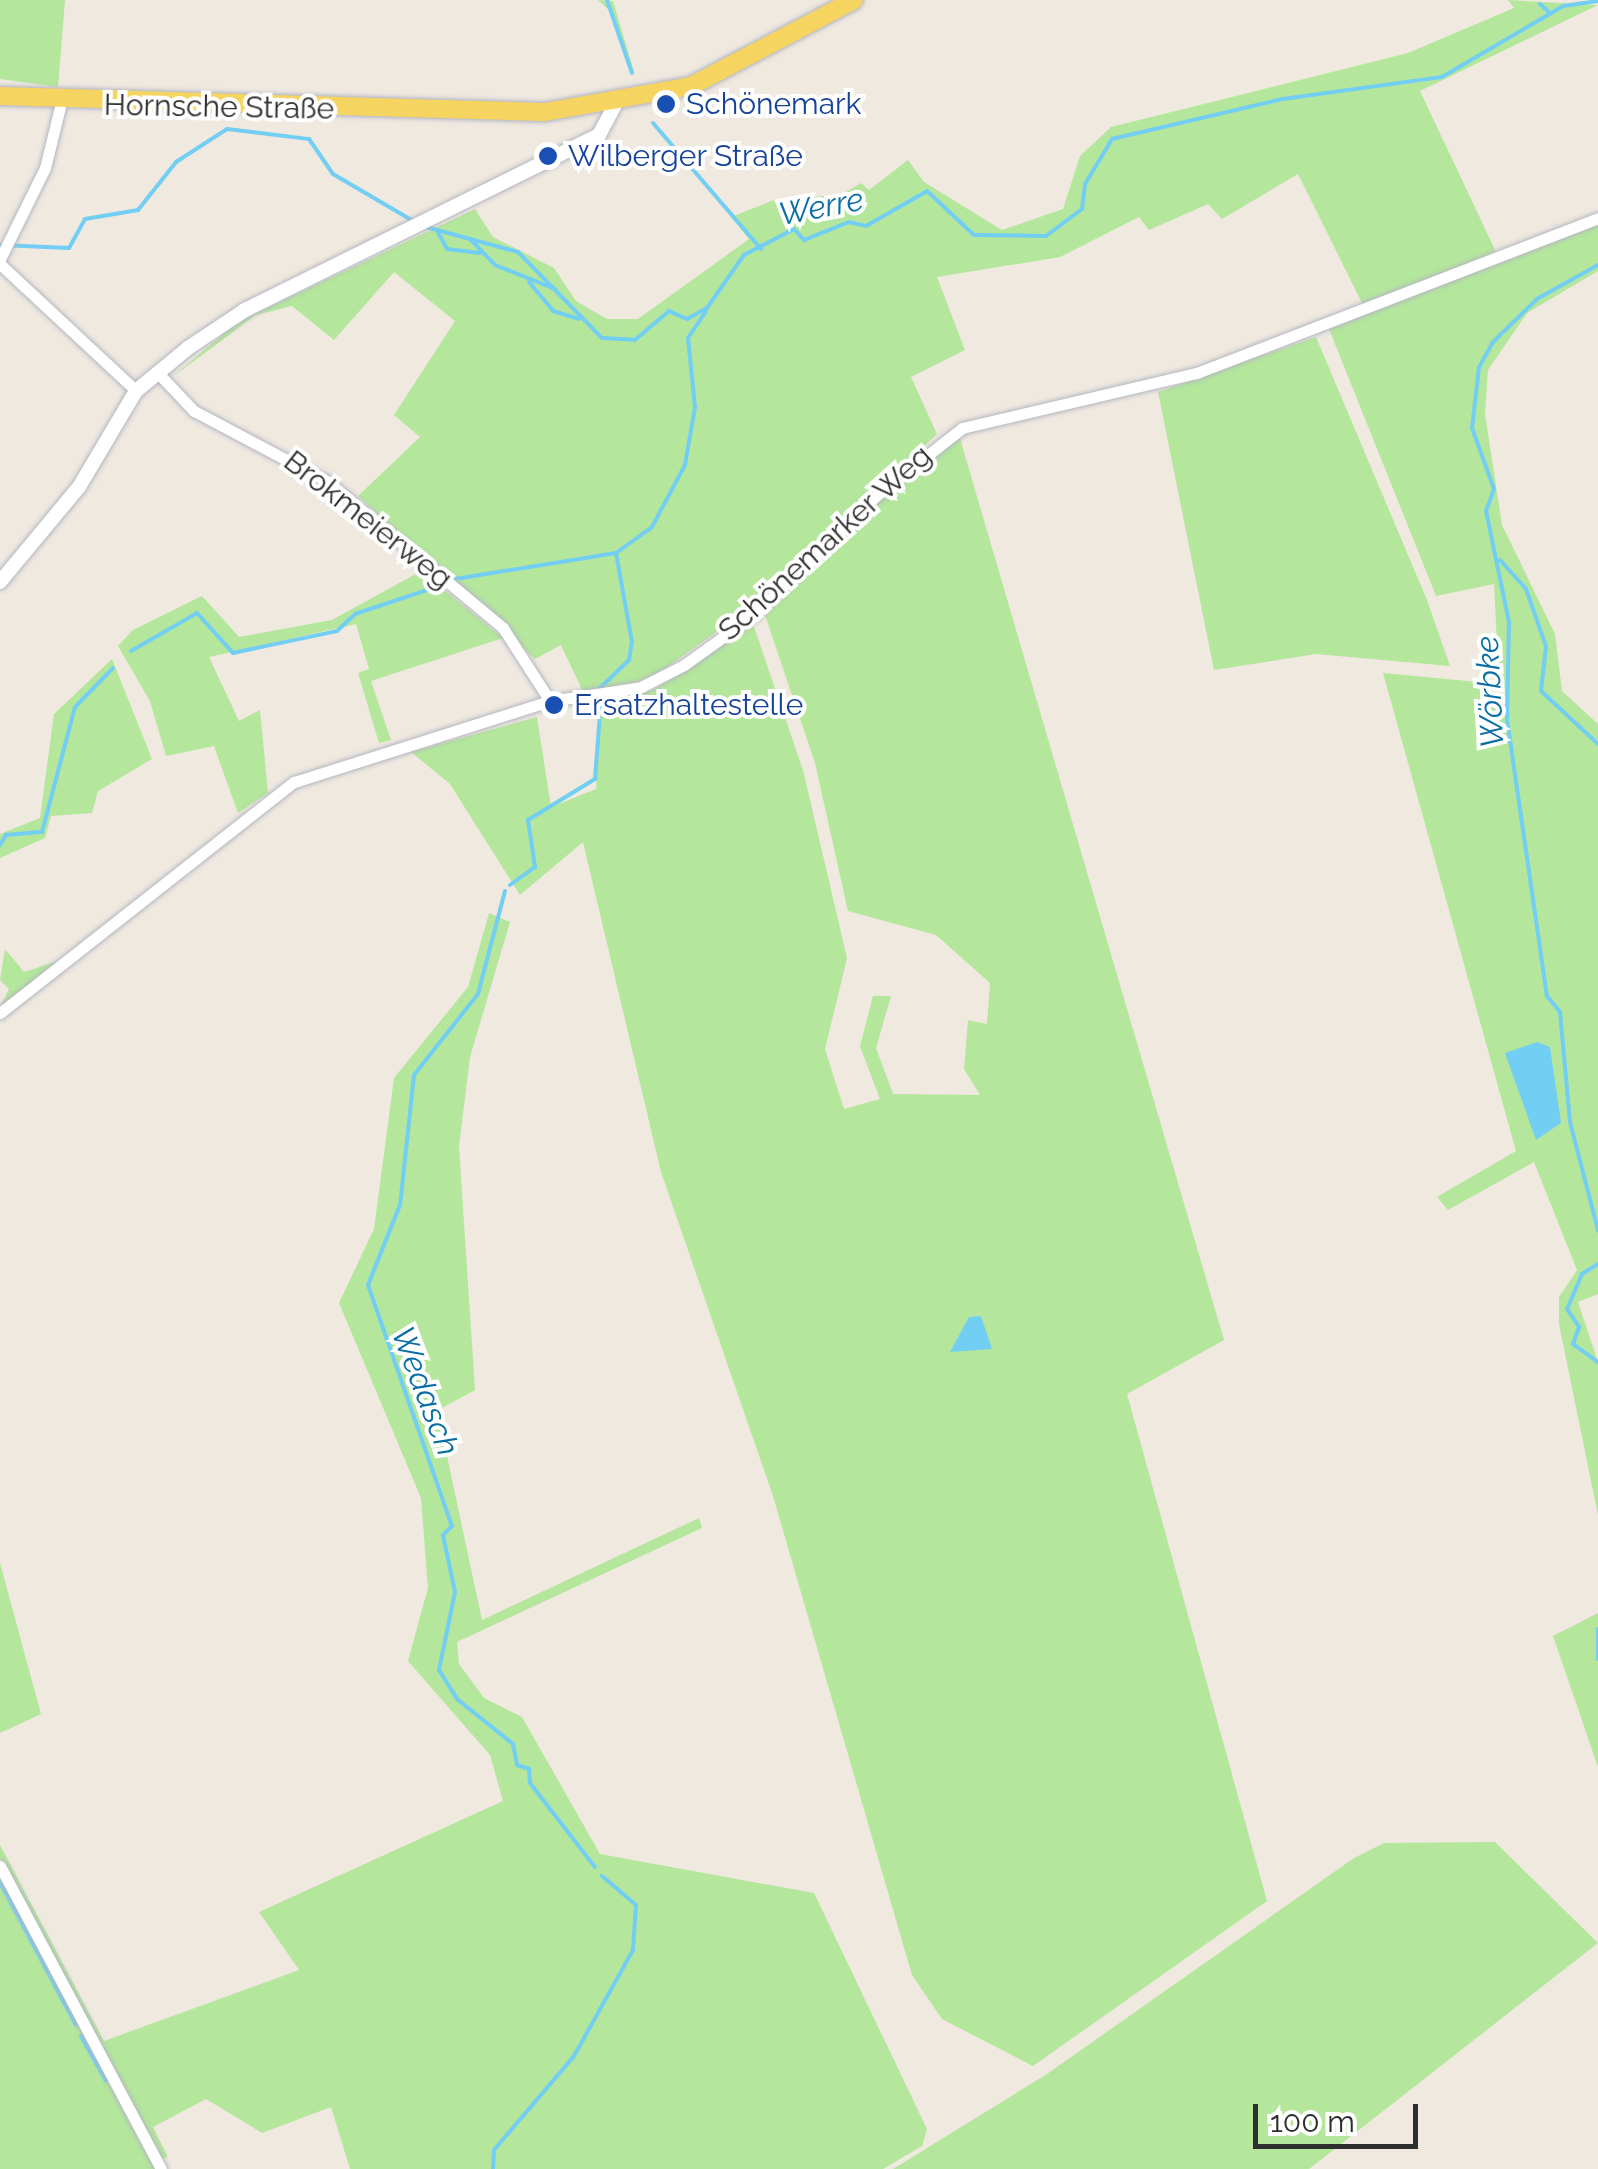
<!DOCTYPE html>
<meta charset="utf-8">
<style>
body{margin:0}
#map{position:relative;width:1598px;height:2169px;overflow:hidden;background:#efe9e0;font-family:Raleway,sans-serif}
div>[style]{position:absolute}
.green>*{inset:0;background:#b4e69c}
.water>*{inset:0;background:#72cef3}
.stream>*{height:4px;margin:-2px;padding:0 2px;transform-origin:2px;border-radius:2px;background:#72cef3}
.roads{filter:drop-shadow(0 0 2px #b4b6c1) drop-shadow(0 0 2px #b4b6c1)}
.minor>*{height:11px;margin:-5.5px;padding:0 5.5px;transform-origin:5.5px;border-radius:5.5px;background:#fff}
.tertiary>*{height:14px;margin:-7px;padding:0 7px;transform-origin:7px;border-radius:7px;background:#fff}
.primary>*{height:18px;margin:-9px;padding:0 9px;transform-origin:9px;border-radius:9px;background:#f5d560}
.dots>*{width:28px;height:28px;translate:-50% -50%;box-sizing:border-box;border:5px solid #fff;border-radius:50%}
span{translate:-50% -50%;white-space:nowrap;text-align:center;line-height:1.15;-webkit-text-stroke:8px #fff;paint-order:stroke}
.transit-label{font-size:30px;color:#164399}
.left{translate:0 -50%;text-align:left}
.street-label{font-size:30px;color:#2e2e2e}
.water-label{font-size:32px;color:#0a6ea6;font-style:italic}
.scale{position:absolute;left:1253px;top:2104px;width:165px;height:45px;box-sizing:border-box;border:5px solid #2e2e2e;border-top:0;padding-left:12px;font-size:30px;line-height:35px;white-space:nowrap;color:#2e2e2e;-webkit-text-stroke:8px #fff;paint-order:stroke}
</style>
<div id="map">
<div class="green">
<i style="clip-path:polygon(0 0,65px 0,58px 87px,0 79px)"></i>
<i style="clip-path:polygon(598px 0,613px 1px,635px 75px,609px 10px)"></i>
<i style="clip-path:polygon(1508px 0,1598px 5px,1420px 91px,1496px 252px,1363px 305px,1298px 174px,1222px 219px,1208px 204px,1149px 230px,1139px 217px,1060px 257px,937px 277px,965px 350px,911px 377px,937px 434px,758px 602px,652px 678px,584px 694px,561px 645px,535px 659px,358px 496px,420px 437px,394px 415px,455px 321px,394px 272px,334px 340px,292px 306px,256px 315px,171px 378px,238px 322px,475px 209px,493px 237px,554px 268px,576px 301px,607px 319px,638px 319px,749px 239px,731px 217px,777px 199px,841px 195px,861px 183px,869px 190px,908px 160px,924px 182px,1002px 230px,1063px 209px,1080px 156px,1111px 127px,1408px 53px,1514px 8px)"></i>
<i style="clip-path:polygon(1598px 225px,1598px 271px,1527px 313px,1488px 370px,1485px 414px,1502px 525px,1555px 634px,1562px 691px,1598px 724px,1598px 1294px,1578px 1302px,1598px 1362px,1598px 1515px,1559px 1324px,1559px 1297px,1577px 1270px,1534px 1162px,1448px 1210px,1437px 1197px,1516px 1151px,1383px 673px,1499px 684px,1494px 584px,1436px 596px,1329px 329px)"></i>
<i style="clip-path:polygon(1316px 337px,1427px 600px,1450px 666px,1316px 654px,1214px 670px,1158px 392px)"></i>
<i style="clip-path:polygon(959px 435px,1224px 1340px,1127px 1394px,1267px 1901px,1033px 2066px,942px 2019px,912px 1975px,773px 1496px,661px 1172px,583px 842px,520px 895px,450px 784px,411px 752px,537px 717px,551px 807px,596px 789px,601px 701px,653px 690px,753px 624px,803px 770px,847px 958px,825px 1049px,844px 1109px,880px 1099px,860px 1046px,873px 996px,891px 996px,876px 1048px,893px 1094px,980px 1095px,964px 1069px,968px 1020px,987px 1024px,990px 983px,936px 935px,848px 911px,815px 763px,765px 615px,875px 501px)"></i>
<i style="clip-path:polygon(421px 571px,503px 638px,371px 681px,391px 740px,379px 743px,358px 673px,369px 669px,356px 624px,209px 657px,239px 721px,260px 710px,268px 793px,238px 813px,214px 746px,166px 756px,150px 701px,118px 646px,133px 630px,202px 596px,239px 637px,332px 620px)"></i>
<i style="clip-path:polygon(112px 659px,152px 759px,98px 791px,92px 813px,51px 816px,45px 838px,0 858px,0 834px,40px 818px,54px 714px)"></i>
<i style="clip-path:polygon(489px 913px,510px 922px,470px 1057px,459px 1146px,475px 1390px,440px 1409px,440px 1423px,482px 1620px,699px 1518px,702px 1528px,457px 1642px,459px 1664px,484px 1698px,522px 1717px,600px 1854px,814px 1893px,927px 2129px,922px 2146px,883px 2169px,350px 2169px,331px 2107px,262px 2133px,206px 2099px,153px 2127px,168px 2157px,160px 2159px,0 1859px,0 1845px,104px 2041px,299px 1970px,259px 1912px,503px 1801px,490px 1755px,408px 1661px,428px 1588px,421px 1498px,339px 1303px,374px 1229px,394px 1078px,468px 987px)"></i>
<i style="clip-path:polygon(5px 949px,24px 972px,57px 961px,0 1008px,9px 989px,0 980px)"></i>
<i style="clip-path:polygon(0 1563px,41px 1714px,0 1733px)"></i>
<i style="clip-path:polygon(1598px 1613px,1598px 1767px,1553px 1636px)"></i>
<i style="clip-path:polygon(1495px 1842px,1598px 1943px,1309px 2169px,893px 2169px,1047px 2074px,1354px 1858px,1384px 1843px)"></i>
<i style="clip-path:polygon(0 1873px,157px 2169px,0 2169px)"></i>
</div>
<div class="water">
<i style="clip-path:polygon(1537px 1042px,1550px 1047px,1561px 1123px,1536px 1140px,1505px 1053px)"></i>
<i style="clip-path:polygon(981px 1316px,992px 1349px,950px 1352px,969px 1317px)"></i>
</div>
<div class="stream">
<i style="left:607px;top:0;width:77px;rotate:71.1deg"></i>
<i style="left:1540px;top:4px;width:13px;rotate:42deg"></i>
<i style="left:653px;top:123px;width:166px;rotate:49.4deg"></i>
<i style="left:426px;top:227px;width:95px;rotate:15.2deg"></i>
<i style="left:518px;top:252px;width:120px;rotate:45.7deg"></i>
<i style="left:602px;top:338px;width:33px;rotate:3deg"></i>
<i style="left:635px;top:340px;width:45px;rotate:-40.5deg"></i>
<i style="left:669px;top:311px;width:20px;rotate:24deg"></i>
<i style="left:687px;top:319px;width:23px;rotate:-29deg"></i>
<i style="left:707px;top:308px;width:65px;rotate:-55.1deg"></i>
<i style="left:744px;top:255px;width:56px;rotate:-27.5deg"></i>
<i style="left:794px;top:229px;width:15px;rotate:48deg"></i>
<i style="left:804px;top:240px;width:48px;rotate:-21.8deg"></i>
<i style="left:849px;top:222px;width:17px;rotate:13deg"></i>
<i style="left:866px;top:226px;width:70px;rotate:-29.8deg"></i>
<i style="left:927px;top:191px;width:64px;rotate:43.1deg"></i>
<i style="left:974px;top:235px;width:72px;rotate:0.8deg"></i>
<i style="left:1046px;top:236px;width:45px;rotate:-36.9deg"></i>
<i style="left:1082px;top:209px;width:25px;rotate:-83deg"></i>
<i style="left:1085px;top:184px;width:52px;rotate:-59deg"></i>
<i style="left:1112px;top:139px;width:176px;rotate:-13.2deg"></i>
<i style="left:1283px;top:99px;width:161px;rotate:-7.9deg"></i>
<i style="left:1442px;top:77px;width:140px;rotate:-30.4deg"></i>
<i style="left:1563px;top:6px;width:35px;rotate:-8deg"></i>
<i style="left:438px;top:232px;width:19px;rotate:62deg"></i>
<i style="left:447px;top:249px;width:33px;rotate:7deg"></i>
<i style="left:471px;top:240px;width:35px;rotate:46deg"></i>
<i style="left:495px;top:265px;width:65px;rotate:21.8deg"></i>
<i style="left:0;top:245px;width:69px;rotate:2.5deg"></i>
<i style="left:69px;top:248px;width:33px;rotate:-61deg"></i>
<i style="left:85px;top:219px;width:54px;rotate:-9.6deg"></i>
<i style="left:138px;top:210px;width:61px;rotate:-51.6deg"></i>
<i style="left:176px;top:162px;width:61px;rotate:-32.9deg"></i>
<i style="left:227px;top:129px;width:83px;rotate:7deg"></i>
<i style="left:309px;top:139px;width:42px;rotate:55.6deg"></i>
<i style="left:333px;top:174px;width:93px;rotate:30.4deg"></i>
<i style="left:1598px;top:265px;width:70px;rotate:150.9deg"></i>
<i style="left:1537px;top:299px;width:62px;rotate:135.7deg"></i>
<i style="left:1493px;top:342px;width:29px;rotate:119deg"></i>
<i style="left:1479px;top:367px;width:61px;rotate:96.5deg"></i>
<i style="left:1472px;top:428px;width:65px;rotate:70.2deg"></i>
<i style="left:1494px;top:489px;width:23px;rotate:110deg"></i>
<i style="left:1486px;top:511px;width:113px;rotate:78.3deg"></i>
<i style="left:1509px;top:622px;width:97px;rotate:91.2deg"></i>
<i style="left:1507px;top:719px;width:280px;rotate:81.8deg"></i>
<i style="left:1547px;top:996px;width:21px;rotate:51deg"></i>
<i style="left:1560px;top:1012px;width:110px;rotate:84.8deg"></i>
<i style="left:1570px;top:1122px;width:112px;rotate:75.5deg"></i>
<i style="left:529px;top:282px;width:38px;rotate:50deg"></i>
<i style="left:553px;top:311px;width:27px;rotate:17deg"></i>
<i style="left:1500px;top:560px;width:39px;rotate:48deg"></i>
<i style="left:1526px;top:589px;width:60px;rotate:70.7deg"></i>
<i style="left:1546px;top:646px;width:45px;rotate:96.3deg"></i>
<i style="left:1541px;top:691px;width:78px;rotate:42.9deg"></i>
<i style="left:455px;top:579px;width:163px;rotate:-9.2deg"></i>
<i style="left:616px;top:553px;width:44px;rotate:-35.8deg"></i>
<i style="left:652px;top:527px;width:70px;rotate:-62deg"></i>
<i style="left:685px;top:465px;width:59px;rotate:-80.2deg"></i>
<i style="left:695px;top:407px;width:69px;rotate:-95.8deg"></i>
<i style="left:688px;top:338px;width:32px;rotate:-56deg"></i>
<i style="left:131px;top:651px;width:76px;rotate:-29.9deg"></i>
<i style="left:197px;top:613px;width:54px;rotate:48deg"></i>
<i style="left:233px;top:653px;width:106px;rotate:-11.9deg"></i>
<i style="left:337px;top:631px;width:25px;rotate:-43deg"></i>
<i style="left:355px;top:614px;width:89px;rotate:-18.4deg"></i>
<i style="left:600px;top:688px;width:40px;rotate:-44deg"></i>
<i style="left:629px;top:660px;width:18px;rotate:-81deg"></i>
<i style="left:632px;top:642px;width:90px;rotate:-100.2deg"></i>
<i style="left:0;top:845px;width:12px;rotate:-59deg"></i>
<i style="left:6px;top:835px;width:36px;rotate:-5deg"></i>
<i style="left:42px;top:832px;width:129px;rotate:-75.2deg"></i>
<i style="left:75px;top:707px;width:54px;rotate:-45.7deg"></i>
<i style="left:510px;top:885px;width:31px;rotate:-36deg"></i>
<i style="left:535px;top:867px;width:48px;rotate:-98.5deg"></i>
<i style="left:528px;top:820px;width:79px;rotate:-31.5deg"></i>
<i style="left:595px;top:779px;width:78px;rotate:-85.6deg"></i>
<i style="left:505px;top:891px;width:106px;rotate:104.7deg"></i>
<i style="left:478px;top:994px;width:103px;rotate:128.3deg"></i>
<i style="left:414px;top:1075px;width:131px;rotate:96.1deg"></i>
<i style="left:400px;top:1205px;width:86px;rotate:111.8deg"></i>
<i style="left:368px;top:1285px;width:255px;rotate:70.8deg"></i>
<i style="left:452px;top:1526px;width:13px;rotate:135deg"></i>
<i style="left:443px;top:1535px;width:58px;rotate:78.1deg"></i>
<i style="left:455px;top:1592px;width:80px;rotate:101.6deg"></i>
<i style="left:439px;top:1670px;width:34px;rotate:58deg"></i>
<i style="left:457px;top:1699px;width:72px;rotate:38.8deg"></i>
<i style="left:513px;top:1744px;width:21px;rotate:79deg"></i>
<i style="left:517px;top:1765px;width:13px;rotate:18deg"></i>
<i style="left:529px;top:1769px;width:14px;rotate:86deg"></i>
<i style="left:530px;top:1783px;width:106px;rotate:52.3deg"></i>
<i style="left:1598px;top:1264px;width:19px;rotate:148deg"></i>
<i style="left:1582px;top:1274px;width:38px;rotate:113deg"></i>
<i style="left:1567px;top:1309px;width:22px;rotate:56deg"></i>
<i style="left:1579px;top:1327px;width:18px;rotate:109deg"></i>
<i style="left:1573px;top:1344px;width:31px;rotate:36deg"></i>
<i style="left:1598px;top:1629px;width:30px;rotate:90deg"></i>
<i style="left:0;top:1882px;width:162px;rotate:62deg"></i>
<i style="left:81px;top:2036px;width:51px;rotate:60.9deg"></i>
<i style="left:493px;top:2169px;width:19px;rotate:-87deg"></i>
<i style="left:494px;top:2150px;width:123px;rotate:-49.6deg"></i>
<i style="left:574px;top:2056px;width:121px;rotate:-60.9deg"></i>
<i style="left:633px;top:1950px;width:45px;rotate:-86.2deg"></i>
<i style="left:636px;top:1905px;width:45px;rotate:-139.5deg"></i>
</div>
<div class="roads">
<div class="minor">
<i style="left:0;top:259px;width:102px;rotate:-63.7deg"></i>
<i style="left:45px;top:168px;width:67px;rotate:-76.2deg"></i>
<i style="left:0;top:264px;width:186px;rotate:43deg"></i>
<i style="left:157px;top:372px;width:54px;rotate:46.5deg"></i>
<i style="left:194px;top:411px;width:152px;rotate:27.9deg"></i>
<i style="left:328px;top:482px;width:228px;rotate:39.8deg"></i>
<i style="left:503px;top:628px;width:87px;rotate:57.2deg"></i>
<i style="left:0;top:1013px;width:374px;rotate:-38.2deg"></i>
<i style="left:294px;top:782px;width:269px;rotate:-17.6deg"></i>
<i style="left:550px;top:701px;width:92px;rotate:-8.7deg"></i>
<i style="left:641px;top:687px;width:48px;rotate:-27.1deg"></i>
<i style="left:684px;top:665px;width:87px;rotate:-35.7deg"></i>
<i style="left:755px;top:614px;width:170px;rotate:-44.3deg"></i>
<i style="left:877px;top:495px;width:108px;rotate:-38.2deg"></i>
<i style="left:962px;top:428px;width:241px;rotate:-13.2deg"></i>
<i style="left:1197px;top:373px;width:430px;rotate:-21.1deg"></i>
<i style="left:0;top:1866px;width:343px;rotate:62deg"></i>
</div>
<div class="tertiary">
<i style="left:0;top:582px;width:124px;rotate:-50.3deg"></i>
<i style="left:79px;top:487px;width:112px;rotate:-59.3deg"></i>
<i style="left:136px;top:391px;width:67px;rotate:-39.6deg"></i>
<i style="left:188px;top:348px;width:69px;rotate:-33.7deg"></i>
<i style="left:245px;top:310px;width:395px;rotate:-26.3deg"></i>
<i style="left:599px;top:135px;width:38px;rotate:-62deg"></i>
</div>
<div class="primary">
<i style="left:0;top:96px;width:545px;rotate:1.68deg"></i>
<i style="left:545px;top:112px;width:148px;rotate:-10.1deg"></i>
<i style="left:691px;top:86px;width:184px;rotate:-27.8deg"></i>
</div>
</div>
<div class="dots">
<i style="left:666px;top:104px;background:#1a4fb4"></i>
<i style="left:548px;top:156px;background:#1a4fb4"></i>
<i style="left:554px;top:705px;background:#1a4fb4"></i>
</div>
<div class="transit-label">
<span class="left" style="left:686px;top:104px">Schönemark</span>
<span class="left" style="left:568px;top:156px">Wilberger Straße</span>
<span class="left" style="left:574px;top:705px">Ersatzhaltestelle</span>
</div>
<div class="street-label">
<span style="left:219px;top:107px;rotate:1deg">Hornsche Straße</span>
<span style="left:368px;top:520px;rotate:38deg">Brokmeierweg</span>
<span style="left:825px;top:543px;rotate:-42deg">Schönemarker Weg</span>
</div>
<div class="water-label">
<span style="left:821px;top:207px;rotate:-11deg">Werre</span>
<span style="left:1490px;top:692px;rotate:-93deg">Wörbke</span>
<span style="left:425px;top:1391px;rotate:69deg">Wedasch</span>
</div>
<div class="scale">100 m</div>
</div>
